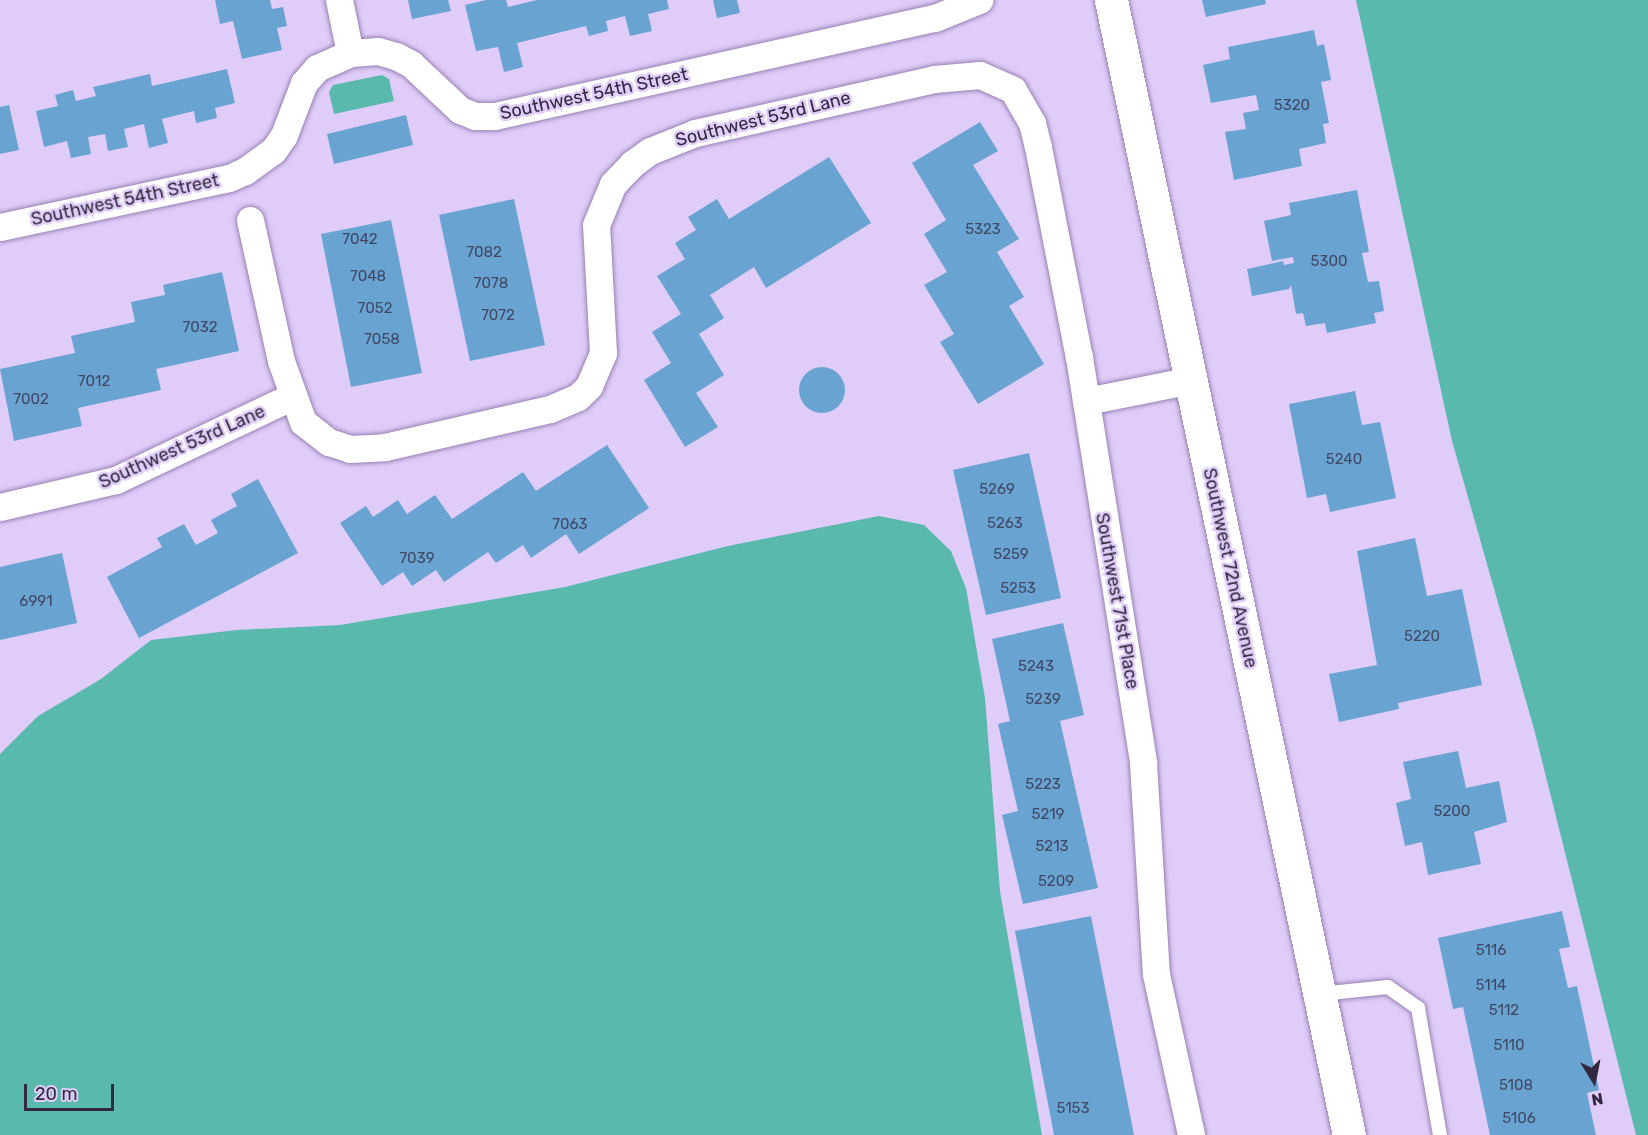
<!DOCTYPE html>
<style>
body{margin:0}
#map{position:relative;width:1648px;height:1135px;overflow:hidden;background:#dfccf8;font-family:Rubik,sans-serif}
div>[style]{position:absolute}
.water>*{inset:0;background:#5ab9ad}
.building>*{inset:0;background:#69a3d2}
.round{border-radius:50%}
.roads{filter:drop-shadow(0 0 2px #9882b5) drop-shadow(0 0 2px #9882b5)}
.service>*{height:14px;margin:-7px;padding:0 7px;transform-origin:7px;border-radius:7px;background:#fff}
.minor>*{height:27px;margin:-13.5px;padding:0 13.5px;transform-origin:13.5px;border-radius:13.5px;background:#fff}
.tertiary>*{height:33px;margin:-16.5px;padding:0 16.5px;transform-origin:16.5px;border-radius:16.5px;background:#fff}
span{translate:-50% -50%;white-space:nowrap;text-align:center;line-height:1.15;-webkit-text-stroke:5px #dfccf8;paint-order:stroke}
.number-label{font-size:15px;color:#404863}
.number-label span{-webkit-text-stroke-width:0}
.street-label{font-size:18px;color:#32293e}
.north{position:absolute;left:1564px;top:1051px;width:60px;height:60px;-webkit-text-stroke:4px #dfccf8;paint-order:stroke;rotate:170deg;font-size:16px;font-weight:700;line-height:24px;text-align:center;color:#32293e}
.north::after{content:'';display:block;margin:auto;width:21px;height:27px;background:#32293e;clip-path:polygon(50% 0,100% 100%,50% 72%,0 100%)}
.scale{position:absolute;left:24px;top:1084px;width:90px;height:27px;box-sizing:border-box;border:3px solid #32293e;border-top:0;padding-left:8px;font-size:18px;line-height:21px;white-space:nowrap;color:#32293e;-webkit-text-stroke:4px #dfccf8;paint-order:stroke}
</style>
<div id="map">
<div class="water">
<i style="clip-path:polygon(1356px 0,1648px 0,1648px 1135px,1636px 1135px,1534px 729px,1452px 441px)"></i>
<i style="clip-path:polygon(382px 75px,389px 79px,394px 101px,334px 114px,329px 92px,333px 85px)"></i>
<i style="clip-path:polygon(879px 516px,924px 525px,951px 551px,966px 588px,985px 698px,1000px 891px,1042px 1135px,0 1135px,0 754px,38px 716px,101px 679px,151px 640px,237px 630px,340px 625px,472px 603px,565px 587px,728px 546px)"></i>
</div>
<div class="building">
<i style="clip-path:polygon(215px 0,270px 0,272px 9px,283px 7px,287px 26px,277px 28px,282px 50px,242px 59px,233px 21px,220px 24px)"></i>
<i style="clip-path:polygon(408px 0,448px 0,451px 11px,412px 19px)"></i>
<i style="clip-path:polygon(486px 0,506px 0,508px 7px,537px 0,667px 0,669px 9px,648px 14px,652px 31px,630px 36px,625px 16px,606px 21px,608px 31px,589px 36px,586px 26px,517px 43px,523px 67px,504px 72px,498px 47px,476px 51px,465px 5px)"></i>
<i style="clip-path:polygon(713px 0,737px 0,740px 13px,717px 18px)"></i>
<i style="clip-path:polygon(1202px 0,1265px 0,1266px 4px,1206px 17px)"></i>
<i style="clip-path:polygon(1314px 30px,1317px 46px,1324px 44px,1331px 80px,1321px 82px,1329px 123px,1323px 124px,1326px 143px,1299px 149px,1302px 166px,1234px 180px,1225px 132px,1246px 129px,1243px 113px,1259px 110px,1256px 95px,1211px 103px,1203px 65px,1230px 59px,1228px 47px)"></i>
<i style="clip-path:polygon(227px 69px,235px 103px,215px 108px,217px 118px,196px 123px,194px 111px,162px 119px,168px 143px,149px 148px,144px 124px,124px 129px,128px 147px,108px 151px,105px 134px,88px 137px,91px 154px,71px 158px,67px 141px,44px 147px,36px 111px,58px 106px,55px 95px,73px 90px,76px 101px,96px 96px,93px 87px,150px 74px,152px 86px)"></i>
<i style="clip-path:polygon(9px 105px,19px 150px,0 154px,0 107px)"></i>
<i style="clip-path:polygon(406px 115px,413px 145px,334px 164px,327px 134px)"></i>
<i style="clip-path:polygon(980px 122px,998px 151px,973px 165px,1019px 239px,997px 252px,1024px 297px,1009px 306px,1044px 364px,978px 404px,940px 342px,954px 334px,924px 285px,947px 272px,924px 234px,946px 220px,912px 163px)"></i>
<i style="clip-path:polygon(829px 157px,871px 223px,766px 288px,754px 267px,710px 295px,724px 318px,699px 334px,724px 375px,696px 393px,718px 427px,685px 447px,644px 380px,671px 363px,652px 332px,681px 314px,657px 276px,685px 259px,675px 243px,696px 230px,688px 217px,717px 199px,729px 219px)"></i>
<i style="clip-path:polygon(1357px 190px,1369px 252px,1362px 253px,1368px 282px,1379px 281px,1384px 311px,1374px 313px,1376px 323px,1327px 333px,1325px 323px,1306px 326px,1303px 313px,1296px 314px,1291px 285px,1289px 289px,1252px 296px,1247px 269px,1283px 261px,1284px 265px,1294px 263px,1293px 257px,1272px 261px,1264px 221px,1291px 215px,1289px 203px)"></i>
<i style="clip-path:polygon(514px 199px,545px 345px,470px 361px,439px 215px)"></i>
<i style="clip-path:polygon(391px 220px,422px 373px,351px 387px,321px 234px)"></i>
<i style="clip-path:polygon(222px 272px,239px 351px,156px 369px,161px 390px,78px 408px,82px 426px,14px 441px,0 369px,75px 353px,71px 336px,135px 322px,131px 302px,165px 295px,163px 285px)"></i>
<i class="round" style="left:799px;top:367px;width:46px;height:46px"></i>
<i style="clip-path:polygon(1355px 391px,1362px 425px,1380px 422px,1396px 498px,1330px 512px,1326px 494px,1307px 498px,1289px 404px)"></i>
<i style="clip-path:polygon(607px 445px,649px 508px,579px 554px,566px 534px,531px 558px,523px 545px,496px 563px,488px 552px,444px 582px,436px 570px,412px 586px,403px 572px,382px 586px,340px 523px,366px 506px,373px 517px,398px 500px,407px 514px,435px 495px,452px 519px,523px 472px,536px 491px)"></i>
<i style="clip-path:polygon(1029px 453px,1061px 598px,986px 615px,953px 470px)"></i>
<i style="clip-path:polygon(258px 479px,298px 553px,139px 638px,107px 577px,162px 547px,157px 538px,184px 524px,196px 545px,218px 533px,211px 520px,237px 506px,231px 494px)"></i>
<i style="clip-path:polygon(1415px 538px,1427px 596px,1462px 589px,1482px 685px,1398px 703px,1399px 709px,1339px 722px,1329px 674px,1377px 665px,1357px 551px)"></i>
<i style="clip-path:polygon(62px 553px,77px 623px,0 640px,0 567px)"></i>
<i style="clip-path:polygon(1063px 623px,1084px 715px,1060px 721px,1098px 888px,1023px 904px,1002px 815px,1018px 811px,998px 724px,1010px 721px,992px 639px)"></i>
<i style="clip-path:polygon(1458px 751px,1466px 788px,1499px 781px,1507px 822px,1474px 832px,1481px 864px,1428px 875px,1422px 842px,1405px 846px,1396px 803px,1411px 799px,1403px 762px)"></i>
<i style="clip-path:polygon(1562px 911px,1570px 947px,1559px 949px,1568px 988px,1577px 986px,1599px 1090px,1587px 1093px,1596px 1135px,1490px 1135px,1463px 1007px,1453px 1009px,1438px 938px)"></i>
<i style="clip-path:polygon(1091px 916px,1134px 1135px,1054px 1135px,1015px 931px)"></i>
</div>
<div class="roads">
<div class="service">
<i style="left:1320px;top:994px;width:68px;rotate:-5.9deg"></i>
<i style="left:1388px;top:987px;width:37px;rotate:35deg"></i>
<i style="left:1418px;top:1008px;width:129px;rotate:80.2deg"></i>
</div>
<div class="minor">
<i style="left:339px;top:0;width:54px;rotate:78.3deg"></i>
<i style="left:250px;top:220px;width:144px;rotate:77.6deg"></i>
<i style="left:281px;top:361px;width:65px;rotate:70.2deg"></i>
<i style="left:303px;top:422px;width:33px;rotate:38deg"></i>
<i style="left:329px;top:442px;width:22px;rotate:18deg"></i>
<i style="left:350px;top:449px;width:35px;rotate:-3deg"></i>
<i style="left:385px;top:447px;width:169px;rotate:-13deg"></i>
<i style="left:550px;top:409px;width:30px;rotate:-23deg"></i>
<i style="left:578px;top:397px;width:16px;rotate:-45deg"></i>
<i style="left:589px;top:386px;width:36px;rotate:-67deg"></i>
<i style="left:603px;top:353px;width:128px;rotate:-93.1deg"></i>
<i style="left:596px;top:225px;width:44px;rotate:-67.5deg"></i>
<i style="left:613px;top:184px;width:28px;rotate:-46deg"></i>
<i style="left:632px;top:164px;width:22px;rotate:-36deg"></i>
<i style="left:650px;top:151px;width:48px;rotate:-21.8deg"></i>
<i style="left:695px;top:133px;width:245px;rotate:-12.7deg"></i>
<i style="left:934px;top:79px;width:46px;rotate:-5deg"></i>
<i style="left:980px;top:75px;width:36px;rotate:24deg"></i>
<i style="left:1013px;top:90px;width:38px;rotate:60deg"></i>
<i style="left:1032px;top:123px;width:25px;rotate:76deg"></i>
<i style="left:1038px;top:147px;width:214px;rotate:79deg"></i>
<i style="left:1079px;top:357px;width:411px;rotate:81deg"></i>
<i style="left:1143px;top:763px;width:211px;rotate:86.5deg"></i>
<i style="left:1156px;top:974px;width:165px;rotate:77.7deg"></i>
<i style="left:0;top:227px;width:234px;rotate:-12.1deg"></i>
<i style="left:229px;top:178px;width:17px;rotate:-24deg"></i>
<i style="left:245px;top:171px;width:34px;rotate:-36deg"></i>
<i style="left:273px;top:151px;width:19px;rotate:-55deg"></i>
<i style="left:284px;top:135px;width:56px;rotate:-69deg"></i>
<i style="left:304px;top:83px;width:20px;rotate:-49deg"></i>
<i style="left:317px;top:68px;width:36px;rotate:-24deg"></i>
<i style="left:350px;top:53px;width:28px;rotate:-4deg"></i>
<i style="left:378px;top:51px;width:19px;rotate:16deg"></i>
<i style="left:396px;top:56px;width:17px;rotate:28deg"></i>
<i style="left:411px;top:64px;width:67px;rotate:43.2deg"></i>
<i style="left:460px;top:110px;width:16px;rotate:22deg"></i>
<i style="left:475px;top:116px;width:20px"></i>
<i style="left:495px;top:116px;width:451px;rotate:-12.6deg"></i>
<i style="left:935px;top:18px;width:48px;rotate:-22.2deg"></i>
<i style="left:1086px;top:401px;width:107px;rotate:-11.3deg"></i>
<i style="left:0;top:507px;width:119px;rotate:-13.1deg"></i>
<i style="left:116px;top:480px;width:194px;rotate:-25.4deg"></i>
</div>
<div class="tertiary">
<i style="left:1111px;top:0;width:1160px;rotate:78.16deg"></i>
</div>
</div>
<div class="number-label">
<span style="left:1292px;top:106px">5320</span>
<span style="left:983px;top:230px">5323</span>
<span style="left:360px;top:240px">7042</span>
<span style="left:484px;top:253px">7082</span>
<span style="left:1329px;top:262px">5300</span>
<span style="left:368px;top:277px">7048</span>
<span style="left:491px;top:284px">7078</span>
<span style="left:375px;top:309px">7052</span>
<span style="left:498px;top:316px">7072</span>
<span style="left:200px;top:328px">7032</span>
<span style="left:382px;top:340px">7058</span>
<span style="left:94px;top:382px">7012</span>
<span style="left:31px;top:400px">7002</span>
<span style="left:1344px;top:460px">5240</span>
<span style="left:997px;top:490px">5269</span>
<span style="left:1005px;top:524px">5263</span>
<span style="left:570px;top:525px">7063</span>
<span style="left:1011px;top:555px">5259</span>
<span style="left:417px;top:559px">7039</span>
<span style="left:1018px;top:589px">5253</span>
<span style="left:36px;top:602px">6991</span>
<span style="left:1422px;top:637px">5220</span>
<span style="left:1036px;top:667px">5243</span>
<span style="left:1043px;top:700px">5239</span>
<span style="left:1043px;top:785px">5223</span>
<span style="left:1452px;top:812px">5200</span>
<span style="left:1048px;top:815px">5219</span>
<span style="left:1052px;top:847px">5213</span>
<span style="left:1056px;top:882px">5209</span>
<span style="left:1491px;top:951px">5116</span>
<span style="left:1491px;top:986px">5114</span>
<span style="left:1504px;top:1011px">5112</span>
<span style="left:1509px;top:1046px">5110</span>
<span style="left:1516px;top:1086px">5108</span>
<span style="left:1073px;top:1109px">5153</span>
<span style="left:1519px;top:1119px">5106</span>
</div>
<div class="street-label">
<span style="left:594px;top:94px;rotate:-12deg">Southwest 54th Street</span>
<span style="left:763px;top:119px;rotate:-14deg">Southwest 53rd Lane</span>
<span style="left:125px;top:200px;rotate:-12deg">Southwest 54th Street</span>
<span style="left:182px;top:447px;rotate:-24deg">Southwest 53rd Lane</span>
<span style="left:1230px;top:568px;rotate:78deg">Southwest 72nd Avenue</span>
<span style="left:1117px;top:601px;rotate:80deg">Southwest 71st Place</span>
</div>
<div class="north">N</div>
<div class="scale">20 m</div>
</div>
